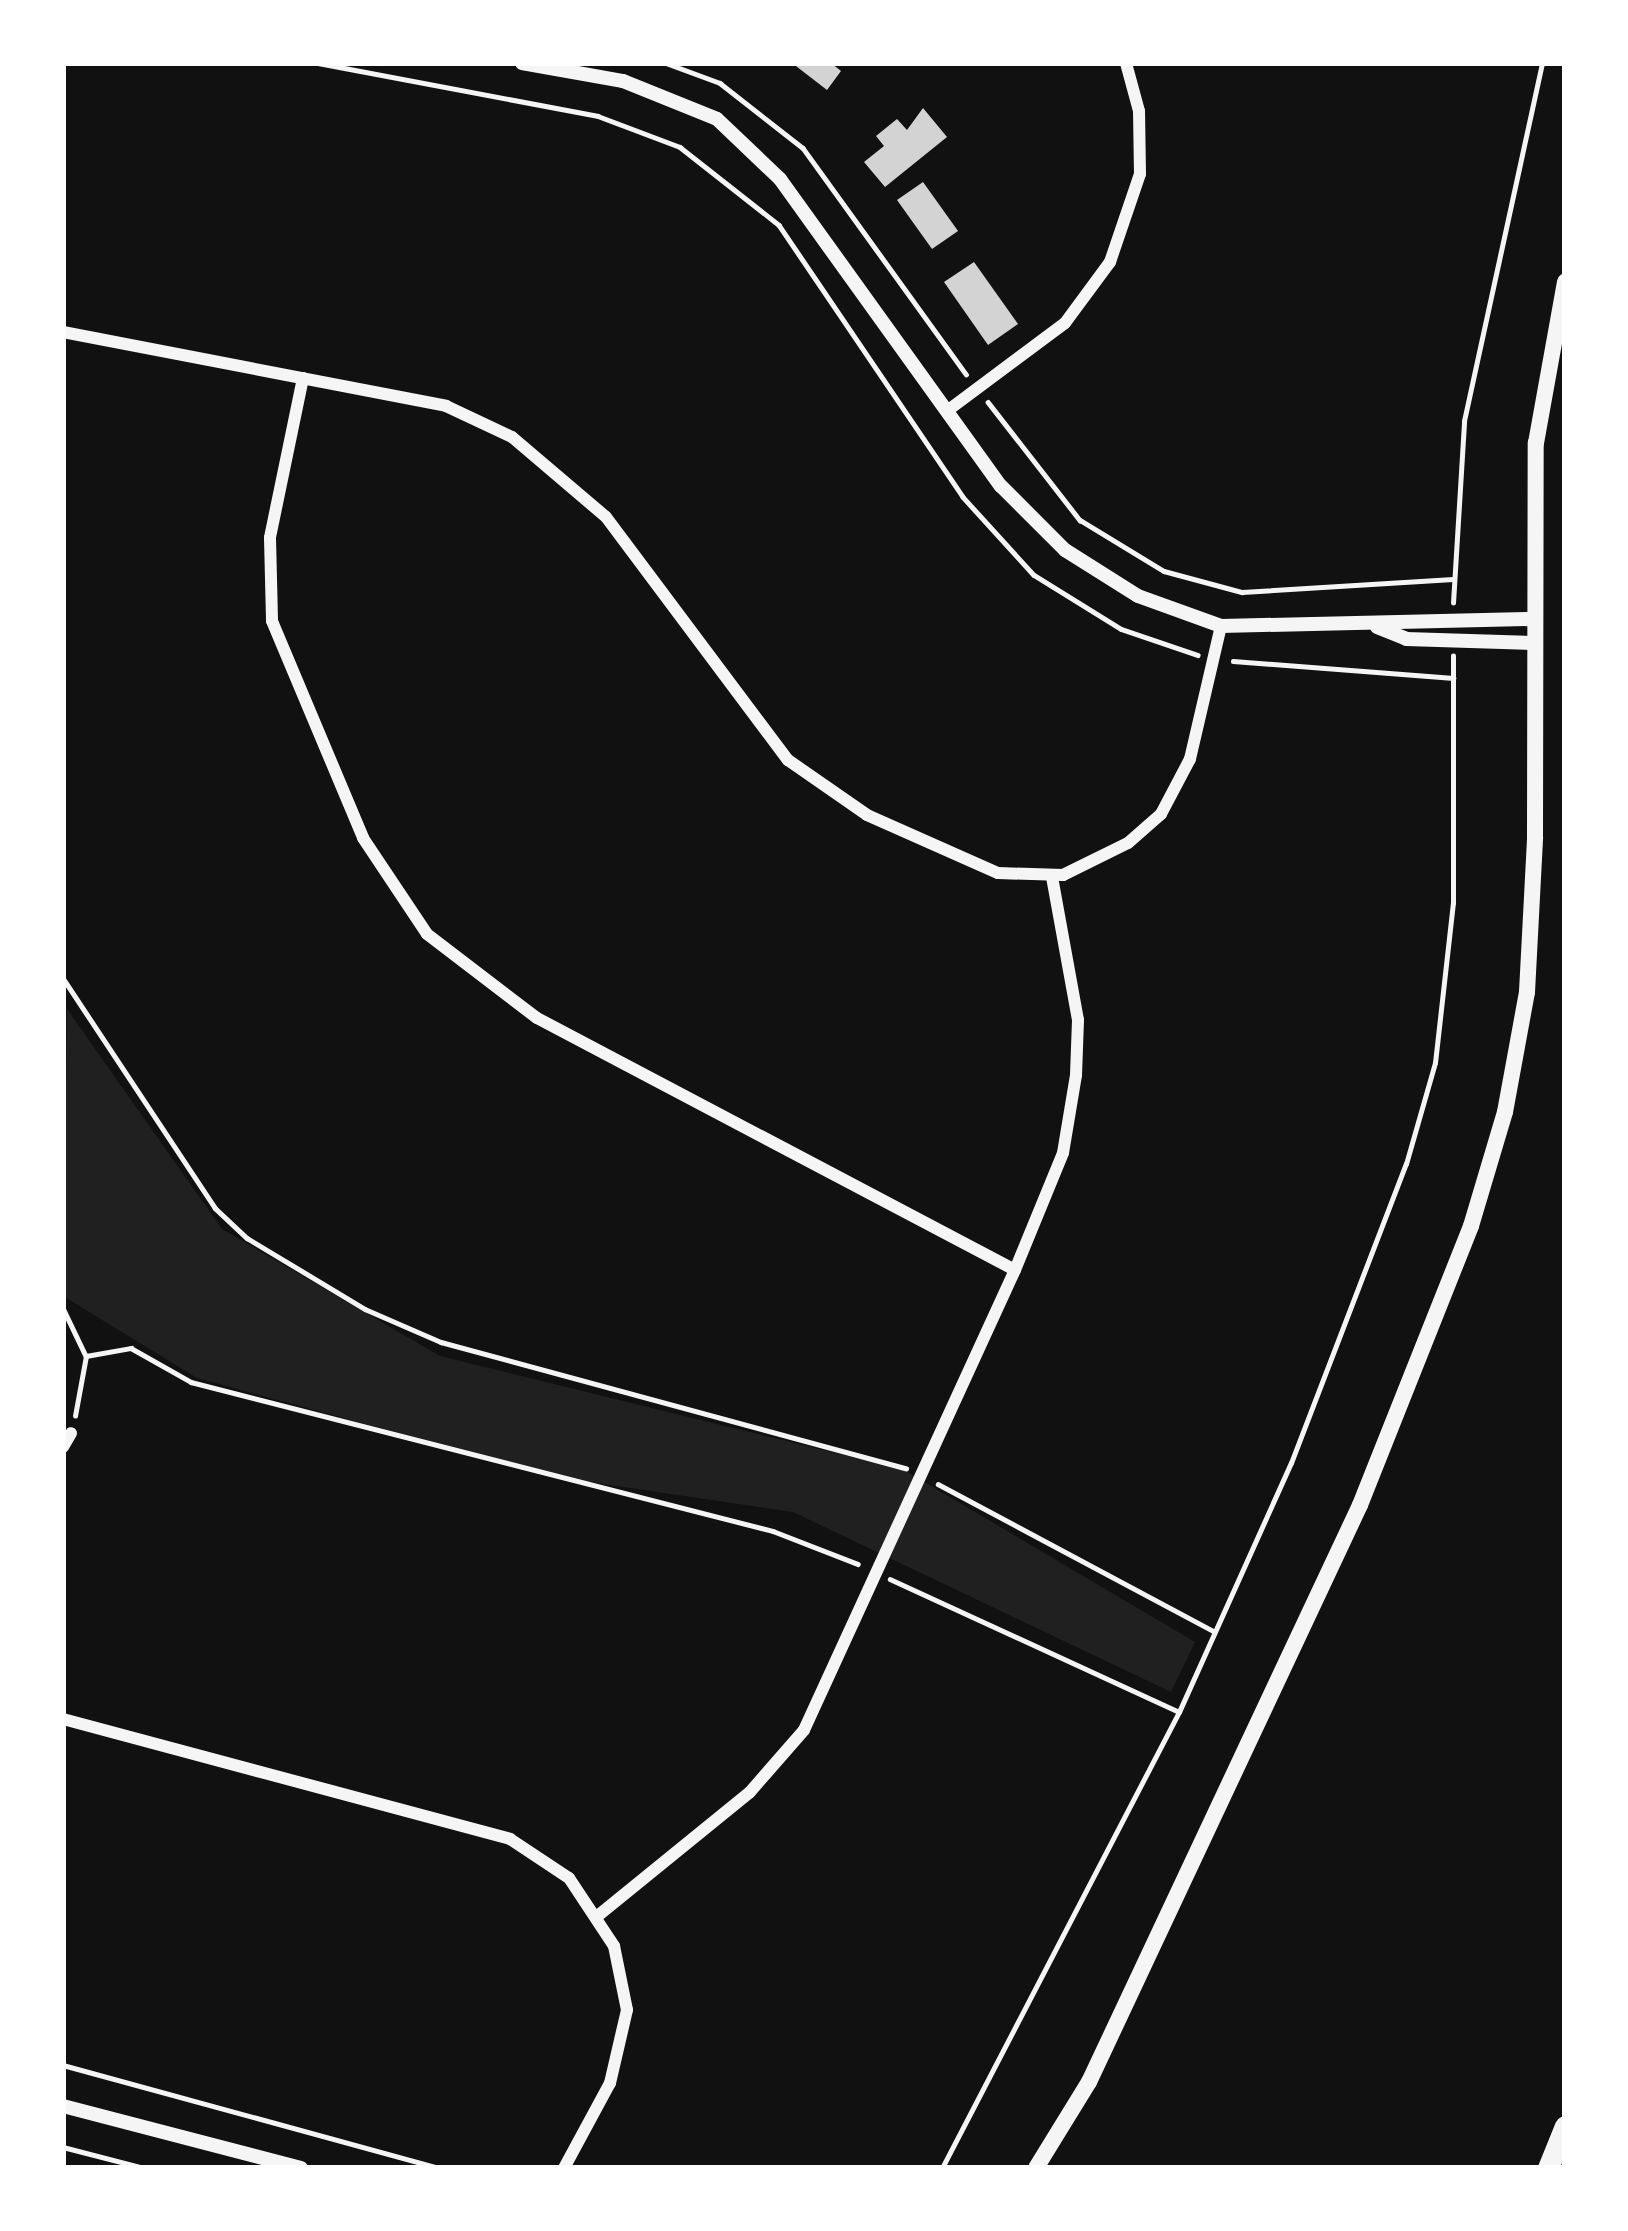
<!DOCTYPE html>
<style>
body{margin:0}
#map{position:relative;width:1628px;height:2231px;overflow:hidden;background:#111;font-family:Montserrat,sans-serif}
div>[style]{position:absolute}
.green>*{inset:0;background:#202020}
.building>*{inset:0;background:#d3d3d3}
.path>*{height:4.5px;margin:-2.25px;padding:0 2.25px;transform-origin:2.25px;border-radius:2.25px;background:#f5f5f5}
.minor>*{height:12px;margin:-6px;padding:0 6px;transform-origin:6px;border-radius:6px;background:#f5f5f5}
.tertiary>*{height:14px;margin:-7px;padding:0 7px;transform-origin:7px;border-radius:7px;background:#f5f5f5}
.secondary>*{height:16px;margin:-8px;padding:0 8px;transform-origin:8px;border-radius:8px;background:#f5f5f5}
.motorway>*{height:21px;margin:-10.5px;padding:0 10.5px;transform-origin:10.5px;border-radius:10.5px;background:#f5f5f5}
span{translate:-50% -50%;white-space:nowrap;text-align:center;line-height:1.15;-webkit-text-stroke:12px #fff;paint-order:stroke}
.frame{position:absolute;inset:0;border:66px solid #fff;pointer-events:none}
</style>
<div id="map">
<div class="green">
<i style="clip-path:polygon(67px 1009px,222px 1229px,440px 1356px,904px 1470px,1195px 1642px,1171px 1692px,793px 1512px,563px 1478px,197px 1378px,63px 1296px)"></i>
</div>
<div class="building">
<i style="clip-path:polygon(792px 63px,831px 63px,841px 71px,827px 90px)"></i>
<i style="clip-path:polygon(923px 108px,947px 137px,885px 187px,864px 162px,884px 146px,876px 136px,897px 119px,907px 130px)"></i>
<i style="clip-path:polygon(923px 182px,958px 231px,932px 249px,897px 200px)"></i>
<i style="clip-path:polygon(974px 262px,1018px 324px,988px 345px,944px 282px)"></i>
</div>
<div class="path">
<i style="left:318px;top:63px;width:285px;rotate:10.7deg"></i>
<i style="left:598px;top:116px;width:88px;rotate:20.7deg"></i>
<i style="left:680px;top:147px;width:126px;rotate:38.2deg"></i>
<i style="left:779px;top:225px;width:328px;rotate:55.9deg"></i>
<i style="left:963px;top:497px;width:105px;rotate:47.7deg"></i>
<i style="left:1034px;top:575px;width:102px;rotate:31.8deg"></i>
<i style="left:1121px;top:629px;width:81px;rotate:18.7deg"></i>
<i style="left:666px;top:63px;width:58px;rotate:20.3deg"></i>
<i style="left:720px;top:83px;width:105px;rotate:38.1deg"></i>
<i style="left:803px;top:148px;width:279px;rotate:54.2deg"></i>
<i style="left:988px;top:402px;width:150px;rotate:52.1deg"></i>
<i style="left:1080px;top:520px;width:98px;rotate:31.3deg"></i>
<i style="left:1164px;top:571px;width:81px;rotate:15.1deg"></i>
<i style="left:1242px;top:592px;width:211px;rotate:-3.5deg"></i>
<i style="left:1453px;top:603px;width:182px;rotate:-86.5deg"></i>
<i style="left:1464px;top:421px;width:366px;rotate:-77.7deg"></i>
<i style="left:1233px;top:661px;width:221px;rotate:4.4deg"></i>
<i style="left:63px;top:978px;width:276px;rotate:56.5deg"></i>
<i style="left:215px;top:1208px;width:44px;rotate:43.2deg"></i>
<i style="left:247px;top:1238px;width:138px;rotate:31deg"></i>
<i style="left:365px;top:1309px;width:83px;rotate:23.5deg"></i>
<i style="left:441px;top:1342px;width:482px;rotate:15.2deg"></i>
<i style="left:63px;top:1308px;width:53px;rotate:64.4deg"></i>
<i style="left:86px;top:1356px;width:46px;rotate:-10.1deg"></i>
<i style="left:131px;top:1348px;width:69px;rotate:29.5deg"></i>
<i style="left:191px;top:1382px;width:601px;rotate:14.36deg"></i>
<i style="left:773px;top:1531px;width:91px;rotate:21.2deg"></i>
<i style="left:75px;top:1416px;width:61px;rotate:-79.6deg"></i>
<i style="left:938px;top:1484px;width:312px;rotate:28.1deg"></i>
<i style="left:890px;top:1579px;width:318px;rotate:24.7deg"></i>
<i style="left:63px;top:2065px;width:391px;rotate:15.3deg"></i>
<i style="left:63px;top:2147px;width:84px;rotate:14.5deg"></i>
<i style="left:942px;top:2168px;width:514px;rotate:-62.54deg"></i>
<i style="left:1179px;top:1712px;width:273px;rotate:-65.8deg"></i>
<i style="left:1291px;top:1463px;width:320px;rotate:-69deg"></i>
<i style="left:1406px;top:1164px;width:105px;rotate:-74deg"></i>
<i style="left:1435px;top:1063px;width:161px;rotate:-83.6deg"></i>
<i style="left:1453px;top:903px;width:247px;rotate:-90deg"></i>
</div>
<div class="minor">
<i style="left:63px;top:332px;width:390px;rotate:10.9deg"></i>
<i style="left:446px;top:406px;width:73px;rotate:25.2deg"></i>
<i style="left:512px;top:437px;width:123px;rotate:40.4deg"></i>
<i style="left:606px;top:517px;width:304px;rotate:53.2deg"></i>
<i style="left:788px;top:760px;width:96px;rotate:34.8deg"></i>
<i style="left:867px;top:815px;width:143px;rotate:23.9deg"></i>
<i style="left:998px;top:873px;width:65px;rotate:1.8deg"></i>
<i style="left:1063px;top:875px;width:72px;rotate:-26.2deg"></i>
<i style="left:1128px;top:843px;width:44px;rotate:-41.3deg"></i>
<i style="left:1161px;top:814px;width:62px;rotate:-62.2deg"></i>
<i style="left:1190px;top:759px;width:137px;rotate:-76.9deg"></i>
<i style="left:303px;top:378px;width:163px;rotate:101.7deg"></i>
<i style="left:270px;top:538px;width:83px;rotate:88.6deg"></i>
<i style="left:272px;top:621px;width:235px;rotate:67.2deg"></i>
<i style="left:363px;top:838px;width:115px;rotate:56.3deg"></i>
<i style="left:427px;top:934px;width:138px;rotate:37.4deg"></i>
<i style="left:537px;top:1018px;width:540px;rotate:27.8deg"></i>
<i style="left:947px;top:411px;width:147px;rotate:-36.7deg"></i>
<i style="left:1065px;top:323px;width:76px;rotate:-53.6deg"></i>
<i style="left:1110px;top:262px;width:93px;rotate:-71.2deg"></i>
<i style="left:1140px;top:174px;width:63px;rotate:-90.9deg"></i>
<i style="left:1139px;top:111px;width:50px;rotate:-105.2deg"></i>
<i style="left:63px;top:1447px;width:16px;rotate:-60deg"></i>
<i style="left:63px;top:1719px;width:463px;rotate:15deg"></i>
<i style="left:510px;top:1839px;width:71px;rotate:33.5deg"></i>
<i style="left:569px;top:1878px;width:82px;rotate:56.5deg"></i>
<i style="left:614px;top:1946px;width:65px;rotate:78.5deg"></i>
<i style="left:627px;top:2010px;width:75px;rotate:103.1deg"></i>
<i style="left:610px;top:2083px;width:97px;rotate:118.4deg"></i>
<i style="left:600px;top:1914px;width:193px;rotate:-39.1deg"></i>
<i style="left:750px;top:1792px;width:82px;rotate:-48.9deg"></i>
<i style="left:804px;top:1730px;width:506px;rotate:-65.36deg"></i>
<i style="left:1015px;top:1270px;width:126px;rotate:-67.7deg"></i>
<i style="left:1063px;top:1153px;width:79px;rotate:-80.5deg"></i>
<i style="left:1076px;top:1075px;width:55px;rotate:-87.9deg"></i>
<i style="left:1078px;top:1020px;width:145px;rotate:-100.3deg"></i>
</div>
<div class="tertiary">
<i style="left:522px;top:63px;width:103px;rotate:10.1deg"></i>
<i style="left:623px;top:81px;width:101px;rotate:22deg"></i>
<i style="left:717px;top:119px;width:87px;rotate:43.6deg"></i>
<i style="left:780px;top:179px;width:378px;rotate:54.3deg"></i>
<i style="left:1001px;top:486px;width:91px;rotate:45deg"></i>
<i style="left:1065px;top:550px;width:86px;rotate:32.2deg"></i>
<i style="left:1138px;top:596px;width:88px;rotate:19.9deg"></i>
<i style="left:1221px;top:626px;width:312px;rotate:-1.3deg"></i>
<i style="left:1377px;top:627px;width:31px;rotate:22deg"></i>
<i style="left:1406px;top:639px;width:128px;rotate:1.8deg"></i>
<i style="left:63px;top:2106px;width:246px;rotate:14.6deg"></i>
</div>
<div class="secondary">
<i style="left:1036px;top:2168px;width:101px;rotate:-58.4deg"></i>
<i style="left:1089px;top:2082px;width:637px;rotate:-64.84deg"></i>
<i style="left:1360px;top:1505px;width:300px;rotate:-68.3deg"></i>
<i style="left:1471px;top:1226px;width:119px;rotate:-73.4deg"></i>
<i style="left:1505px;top:1112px;width:122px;rotate:-79.6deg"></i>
<i style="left:1527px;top:992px;width:155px;rotate:-87deg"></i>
<i style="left:1535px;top:837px;width:394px;rotate:-89.9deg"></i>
<i style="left:1536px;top:443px;width:164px;rotate:-79.8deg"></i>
</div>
<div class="motorway">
<i style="left:1548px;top:2168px;width:45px;rotate:-68deg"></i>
</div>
<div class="frame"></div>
</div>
